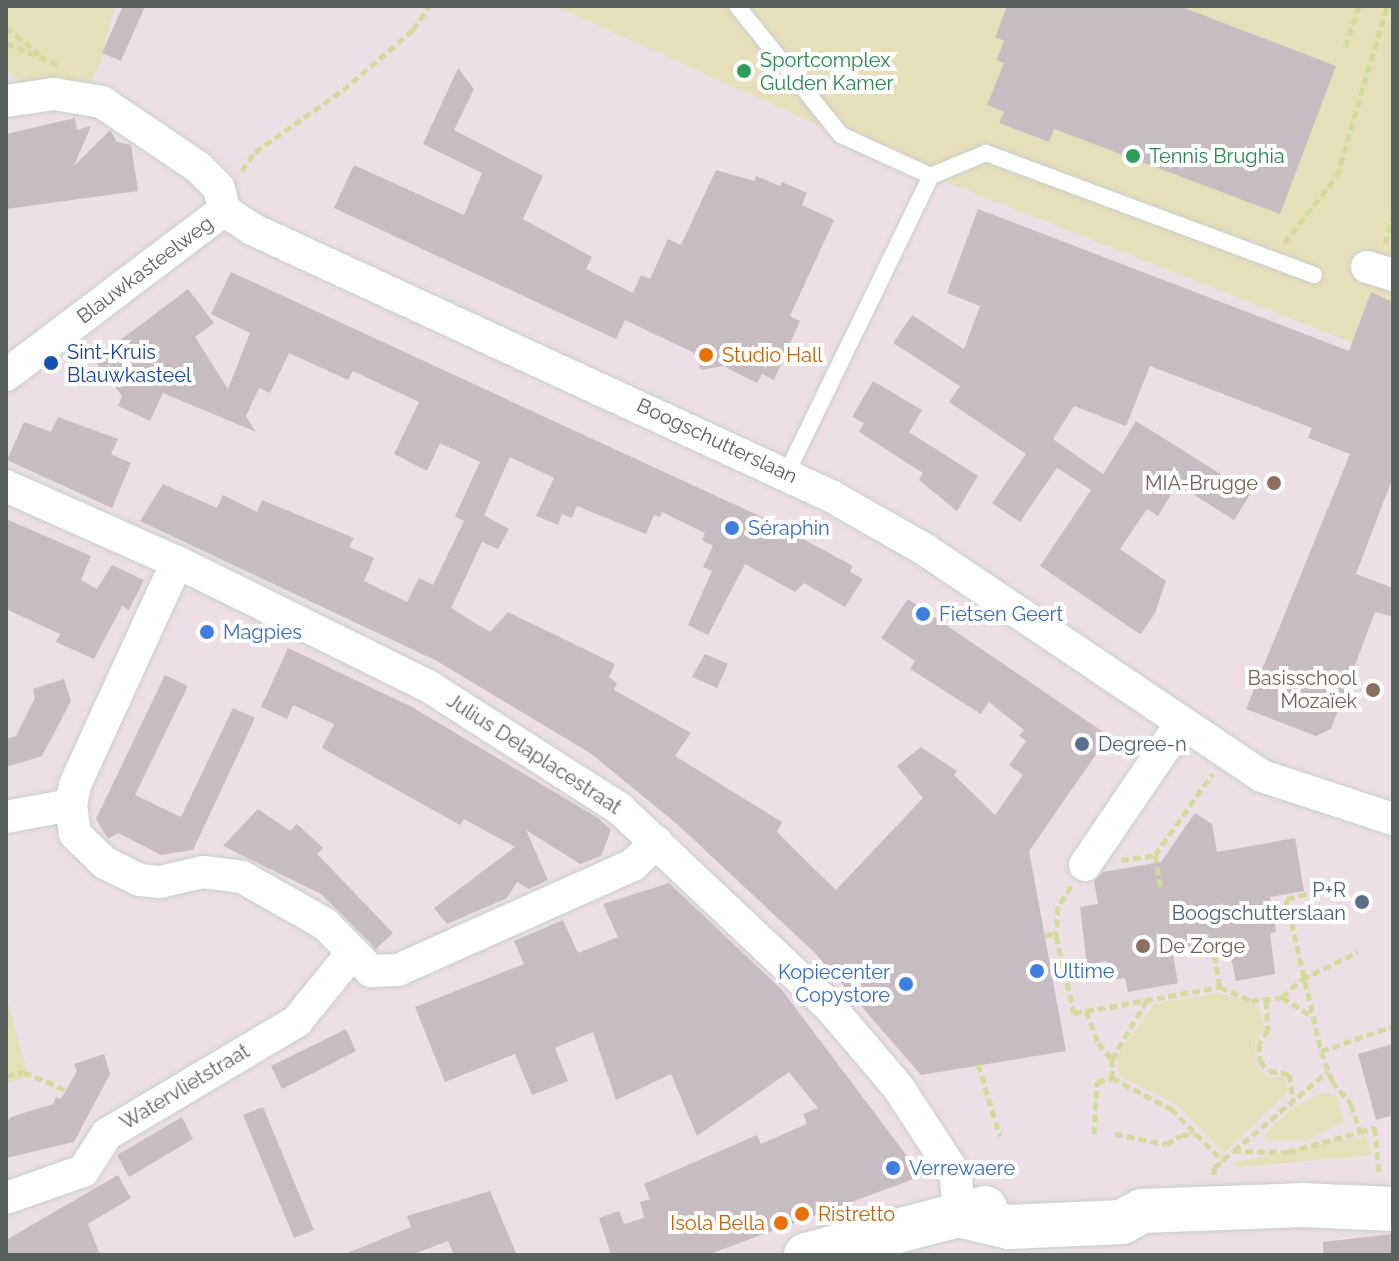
<!DOCTYPE html>
<meta charset="utf-8">
<style>
body{margin:0}
#map{position:relative;width:1399px;height:1261px;overflow:hidden;background:#eddfe5;font-family:Raleway,sans-serif}
div>[style]{position:absolute}
.green>*{inset:0;background:#e7dfb9}
.building>*{inset:0;background:#c7bcc2}
.path>*{height:5px;margin-top:-2.5px;transform-origin:0;background:repeating-linear-gradient(90deg,#d4da9b 0 8px,transparent 0 12px)}
.roads{filter:drop-shadow(0 0 2px #c7cfcb) drop-shadow(0 0 2px #c7cfcb)}
.lane>*{height:16px;margin:-8px;padding:0 8px;transform-origin:8px;border-radius:8px;background:#fff}
.street>*{height:32px;margin:-16px;padding:0 16px;transform-origin:16px;border-radius:16px;background:#fff}
.secondary>*{height:44px;margin:-22px;padding:0 22px;transform-origin:22px;border-radius:22px;background:#fff}
.dots>*{width:22px;height:22px;translate:-50% -50%;box-sizing:border-box;border:4px solid #fff;border-radius:50%}
span{translate:-50% -50%;white-space:nowrap;text-align:center;line-height:1.15;-webkit-text-stroke:8px #fff;paint-order:stroke}
.leisure-label{font-size:20px;color:#27864d}
.left{translate:0 -50%;text-align:left}
.street-label{font-size:20px;color:#58625c}
.transit-label{font-size:20px;color:#164399}
.food-label{font-size:20px;color:#c56008}
.right{translate:-100% -50%;text-align:right}
.education-label{font-size:20px;color:#785e54}
.shop-label{font-size:20px;color:#366cbe}
.service-label{font-size:20px;color:#4e5e75}
.frame{position:absolute;inset:0;border:8px solid #58625c;pointer-events:none}
</style>
<div id="map">
<div class="green">
<i style="clip-path:polygon(6px 6px,115px 6px,98px 69px,86px 87px,23px 84px,6px 69px)"></i>
<i style="clip-path:polygon(555px 6px,1393px 6px,1393px 359px,931px 176px)"></i>
<i style="clip-path:polygon(1219px 993px,1258px 1006px,1265px 1028px,1255px 1041px,1256px 1065px,1268px 1076px,1285px 1078px,1288px 1092px,1224px 1153px,1177px 1105px,1120px 1076px,1117px 1056px,1154px 1004px)"></i>
<i style="clip-path:polygon(6px 996px,29px 1077px,6px 1083px)"></i>
<i style="clip-path:polygon(1320px 1093px,1337px 1096px,1344px 1122px,1305px 1141px,1267px 1140px,1265px 1133px,1291px 1109px)"></i>
<i style="clip-path:polygon(1366px 1136px,1372px 1155px,1239px 1167px,1235px 1162px)"></i>
</div>
<div class="building">
<i style="clip-path:polygon(123px 6px,145px 6px,121px 61px,102px 53px)"></i>
<i style="clip-path:polygon(1007px 6px,1179px 6px,1336px 66px,1280px 214px,1054px 129px,1049px 142px,999px 123px,1004px 112px,987px 105px,1004px 63px,997px 60px,1004px 40px,995px 38px)"></i>
<i style="clip-path:polygon(458px 68px,474px 89px,454px 130px,543px 176px,523px 219px,592px 257px,586px 269px,633px 293px,641px 275px,650px 279px,668px 239px,681px 245px,716px 170px,754px 181px,756px 176px,780px 186px,782px 182px,807px 193px,802px 205px,834px 220px,790px 316px,800px 321px,774px 380px,762px 374px,757px 383px,723px 366px,701px 370px,694px 353px,625px 320px,616px 339px,334px 208px,354px 165px,464px 215px,482px 173px,423px 144px)"></i>
<i style="clip-path:polygon(75px 118px,77px 130px,91px 126px,74px 166px,110px 130px,117px 142px,131px 145px,138px 191px,6px 209px,6px 134px)"></i>
<i style="clip-path:polygon(978px 209px,1349px 351px,1371px 292px,1393px 302px,1393px 477px,1356px 574px,1393px 588px,1393px 617px,1375px 612px,1331px 729px,1316px 736px,1246px 709px,1350px 454px,1308px 438px,1312px 428px,1150px 366px,1126px 426px,1074px 406px,1053px 439px,1103px 474px,1136px 421px,1251px 493px,1234px 520px,1177px 484px,1158px 516px,1147px 509px,1120px 549px,1166px 581px,1155px 613px,1141px 634px,1137px 632px,1040px 566px,1091px 490px,1057px 468px,1020px 522px,992px 503px,1026px 454px,949px 402px,960px 386px,893px 343px,912px 315px,964px 349px,980px 306px,947px 293px)"></i>
<i style="clip-path:polygon(231px 272px,766px 519px,853px 566px,850px 572px,863px 579px,845px 607px,804px 583px,795px 592px,745px 564px,708px 635px,688px 625px,712px 571px,703px 567px,713px 546px,702px 540px,705px 533px,662px 512px,660px 517px,654px 515px,646px 534px,577px 506px,572px 518px,562px 514px,558px 525px,536px 516px,554px 478px,510px 457px,484px 515px,509px 529px,498px 549px,482px 542px,451px 608px,490px 632px,508px 612px,615px 664px,609px 677px,617px 683px,614px 690px,691px 733px,675px 756px,782px 822px,777px 832px,836px 890px,923px 798px,897px 766px,921px 747px,957px 771px,954px 775px,995px 815px,1023px 775px,1009px 765px,1026px 741px,1019px 736px,1024px 730px,989px 702px,981px 714px,910px 669px,915px 661px,881px 638px,908px 599px,1109px 736px,1029px 851px,1066px 1051px,921px 1075px,815px 953px,677px 824px,590px 753px,437px 661px,140px 521px,163px 484px,217px 508px,223px 495px,257px 512px,262px 500px,354px 538px,349px 547px,374px 558px,364px 581px,407px 602px,419px 578px,433px 585px,464px 521px,455px 516px,480px 462px,440px 443px,427px 471px,394px 454px,419px 402px,353px 371px,348px 380px,289px 353px,270px 393px,259px 388px,246px 416px,256px 432px,163px 393px,150px 421px,118px 406px,122px 396px,94px 360px,188px 289px,214px 323px,195px 337px,228px 389px,250px 333px,211px 314px)"></i>
<i style="clip-path:polygon(873px 381px,922px 410px,909px 432px,978px 476px,957px 511px,919px 480px,923px 473px,859px 432px,864px 423px,852px 417px)"></i>
<i style="clip-path:polygon(58px 417px,118px 439px,111px 454px,131px 463px,112px 508px,7px 460px,24px 422px,51px 432px)"></i>
<i style="clip-path:polygon(6px 519px,91px 556px,81px 580px,97px 589px,112px 565px,144px 580px,129px 610px,122px 606px,94px 659px,56px 642px,60px 634px,6px 609px)"></i>
<i style="clip-path:polygon(288px 648px,412px 707px,598px 818px,611px 830px,601px 856px,580px 864px,526px 830px,548px 880px,529px 889px,517px 882px,507px 898px,447px 924px,434px 908px,515px 847px,464px 819px,460px 825px,322px 748px,334px 724px,293px 705px,287px 719px,261px 707px)"></i>
<i style="clip-path:polygon(705px 654px,728px 664px,717px 688px,692px 677px)"></i>
<i style="clip-path:polygon(165px 675px,188px 686px,135px 795px,181px 817px,233px 708px,255px 718px,193px 850px,161px 855px,118px 833px,108px 839px,96px 819px)"></i>
<i style="clip-path:polygon(64px 679px,71px 701px,42px 756px,6px 767px,6px 739px,16px 736px,35px 698px,33px 689px)"></i>
<i style="clip-path:polygon(258px 809px,290px 831px,297px 824px,323px 848px,317px 854px,393px 933px,376px 949px,321px 894px,223px 846px)"></i>
<i style="clip-path:polygon(1195px 813px,1212px 824px,1217px 852px,1295px 838px,1304px 891px,1270px 897px,1276px 932px,1270px 933px,1275px 974px,1236px 981px,1227px 940px,1172px 950px,1178px 983px,1128px 992px,1125px 978px,1112px 980px,1106px 961px,1087px 965px,1080px 907px,1098px 904px,1094px 881px,1103px 872px,1161px 862px)"></i>
<i style="clip-path:polygon(669px 883px,782px 990px,922px 1176px,707px 1255px,611px 1255px,599px 1218px,619px 1211px,624px 1224px,644px 1218px,640px 1202px,650px 1199px,644px 1184px,757px 1135px,761px 1144px,807px 1124px,803px 1114px,818px 1108px,789px 1072px,697px 1136px,671px 1074px,616px 1100px,593px 1032px,555px 1048px,568px 1081px,532px 1095px,515px 1054px,445px 1082px,415px 1007px,524px 964px,514px 941px,563px 920px,578px 953px,618px 937px,603px 904px)"></i>
<i style="clip-path:polygon(346px 1029px,356px 1051px,282px 1089px,271px 1066px)"></i>
<i style="clip-path:polygon(1393px 1044px,1393px 1115px,1376px 1120px,1358px 1054px)"></i>
<i style="clip-path:polygon(104px 1054px,110px 1074px,74px 1142px,6px 1158px,6px 1123px,11px 1117px,53px 1104px,56px 1097px,61px 1099px,77px 1071px,74px 1064px)"></i>
<i style="clip-path:polygon(263px 1107px,314px 1230px,294px 1238px,243px 1115px)"></i>
<i style="clip-path:polygon(182px 1117px,193px 1139px,129px 1177px,117px 1155px)"></i>
<i style="clip-path:polygon(118px 1175px,131px 1198px,88px 1224px,100px 1255px,6px 1255px,6px 1240px)"></i>
<i style="clip-path:polygon(490px 1191px,517px 1255px,454px 1255px,448px 1241px,411px 1255px,343px 1255px,411px 1227px,407px 1216px)"></i>
<i style="clip-path:polygon(1393px 1234px,1393px 1255px,1323px 1255px,1323px 1242px)"></i>
</div>
<div class="path">
<i style="left:6px;top:27px;width:43px;rotate:39.3deg"></i>
<i style="left:6px;top:43px;width:57px;rotate:22.5deg"></i>
<i style="left:1345px;top:47px;width:43px;rotate:-71.1deg"></i>
<i style="left:242px;top:171px;width:23px;rotate:-56deg"></i>
<i style="left:255px;top:152px;width:108px;rotate:-35.2deg"></i>
<i style="left:343px;top:90px;width:92px;rotate:-40.6deg"></i>
<i style="left:413px;top:30px;width:29px;rotate:-56deg"></i>
<i style="left:1284px;top:243px;width:85px;rotate:-51.7deg"></i>
<i style="left:1337px;top:176px;width:177px;rotate:-73.6deg"></i>
<i style="left:1385px;top:244px;width:31px;rotate:-75deg"></i>
<i style="left:1155px;top:855px;width:36px;rotate:80deg"></i>
<i style="left:1121px;top:860px;width:34px;rotate:-8deg"></i>
<i style="left:1155px;top:855px;width:100px;rotate:-54.7deg"></i>
<i style="left:1341px;top:885px;width:57px;rotate:165.7deg"></i>
<i style="left:1286px;top:899px;width:156px;rotate:77deg"></i>
<i style="left:1321px;top:1051px;width:32px;rotate:70deg"></i>
<i style="left:1332px;top:1081px;width:30px;rotate:50deg"></i>
<i style="left:1351px;top:1104px;width:29px;rotate:72deg"></i>
<i style="left:1360px;top:1132px;width:16px;rotate:-15deg"></i>
<i style="left:1375px;top:1128px;width:47px;rotate:85.1deg"></i>
<i style="left:1071px;top:886px;width:25px;rotate:122deg"></i>
<i style="left:1058px;top:907px;width:29px;rotate:94deg"></i>
<i style="left:1056px;top:936px;width:79px;rotate:76.8deg"></i>
<i style="left:1074px;top:1013px;width:148px;rotate:-10.1deg"></i>
<i style="left:1220px;top:987px;width:34px;rotate:24deg"></i>
<i style="left:1251px;top:1001px;width:31px;rotate:-7deg"></i>
<i style="left:1282px;top:997px;width:27px;rotate:-42deg"></i>
<i style="left:1302px;top:979px;width:62px;rotate:-25.7deg"></i>
<i style="left:1045px;top:935px;width:12px;rotate:-5deg"></i>
<i style="left:1212px;top:943px;width:45px;rotate:79.7deg"></i>
<i style="left:1282px;top:997px;width:35px;rotate:33deg"></i>
<i style="left:1266px;top:1001px;width:29px;rotate:86deg"></i>
<i style="left:1268px;top:1030px;width:17px;rotate:123deg"></i>
<i style="left:1259px;top:1044px;width:17px;rotate:87deg"></i>
<i style="left:1260px;top:1061px;width:13px;rotate:48deg"></i>
<i style="left:1269px;top:1071px;width:20px;rotate:9deg"></i>
<i style="left:1289px;top:1074px;width:25px;rotate:81deg"></i>
<i style="left:1086px;top:1011px;width:34px;rotate:69deg"></i>
<i style="left:1098px;top:1043px;width:21px;rotate:49deg"></i>
<i style="left:1112px;top:1059px;width:19px;rotate:90deg"></i>
<i style="left:1112px;top:1078px;width:67px;rotate:27.7deg"></i>
<i style="left:1171px;top:1109px;width:35px;rotate:45deg"></i>
<i style="left:1321px;top:1051px;width:76px;rotate:-19.1deg"></i>
<i style="left:1112px;top:1059px;width:69px;rotate:-59.3deg"></i>
<i style="left:978px;top:1064px;width:75px;rotate:73deg"></i>
<i style="left:6px;top:1076px;width:18px;rotate:-13deg"></i>
<i style="left:24px;top:1072px;width:48px;rotate:23.4deg"></i>
<i style="left:1094px;top:1134px;width:52px;rotate:-86.7deg"></i>
<i style="left:1097px;top:1082px;width:16px;rotate:-15deg"></i>
<i style="left:1115px;top:1134px;width:52px;rotate:11.1deg"></i>
<i style="left:1166px;top:1144px;width:17px;rotate:-31deg"></i>
<i style="left:1181px;top:1135px;width:15px;rotate:-4deg"></i>
<i style="left:1196px;top:1134px;width:38px;rotate:45deg"></i>
<i style="left:1234px;top:1151px;width:123px;rotate:-40.4deg"></i>
<i style="left:1214px;top:1175px;width:7px;rotate:-90deg"></i>
<i style="left:1214px;top:1168px;width:25px;rotate:-42deg"></i>
<i style="left:1233px;top:1151px;width:55px;rotate:1deg"></i>
<i style="left:1288px;top:1152px;width:75px;rotate:-15.5deg"></i>
</div>
<div class="roads">
<div class="lane">
<i style="left:737px;top:6px;width:166px;rotate:51.1deg"></i>
<i style="left:841px;top:135px;width:99px;rotate:24.5deg"></i>
<i style="left:931px;top:176px;width:330px;rotate:115.9deg"></i>
<i style="left:931px;top:176px;width:60px;rotate:-22.7deg"></i>
<i style="left:986px;top:153px;width:350px;rotate:20.4deg"></i>
</div>
<div class="street">
<i style="left:6px;top:101px;width:49px;rotate:-8.3deg"></i>
<i style="left:54px;top:94px;width:49px;rotate:9.5deg"></i>
<i style="left:102px;top:102px;width:117px;rotate:34.2deg"></i>
<i style="left:199px;top:168px;width:28px;rotate:45deg"></i>
<i style="left:219px;top:188px;width:23px;rotate:77deg"></i>
<i style="left:224px;top:210px;width:34px;rotate:34deg"></i>
<i style="left:252px;top:229px;width:638px;rotate:24.76deg"></i>
<i style="left:831px;top:496px;width:107px;rotate:29.7deg"></i>
<i style="left:924px;top:549px;width:407px;rotate:33.9deg"></i>
<i style="left:1262px;top:776px;width:138px;rotate:18.2deg"></i>
<i style="left:1367px;top:267px;width:27px;rotate:17deg"></i>
<i style="left:6px;top:375px;width:273px;rotate:-37.1deg"></i>
<i style="left:6px;top:486px;width:187px;rotate:24deg"></i>
<i style="left:177px;top:562px;width:280px;rotate:26.3deg"></i>
<i style="left:428px;top:686px;width:228px;rotate:32.6deg"></i>
<i style="left:620px;top:809px;width:287px;rotate:43.3deg"></i>
<i style="left:829px;top:1006px;width:106px;rotate:49.6deg"></i>
<i style="left:898px;top:1087px;width:106px;rotate:56.9deg"></i>
<i style="left:956px;top:1176px;width:39px;rotate:86deg"></i>
<i style="left:177px;top:562px;width:245px;rotate:114.6deg"></i>
<i style="left:75px;top:785px;width:20px;rotate:101deg"></i>
<i style="left:71px;top:805px;width:29px;rotate:82deg"></i>
<i style="left:75px;top:834px;width:42px;rotate:44deg"></i>
<i style="left:105px;top:863px;width:39px;rotate:26deg"></i>
<i style="left:140px;top:880px;width:20px;rotate:6deg"></i>
<i style="left:160px;top:882px;width:44px;rotate:-13.1deg"></i>
<i style="left:203px;top:872px;width:39px;rotate:7deg"></i>
<i style="left:242px;top:877px;width:95px;rotate:29.5deg"></i>
<i style="left:325px;top:924px;width:66px;rotate:45.6deg"></i>
<i style="left:371px;top:971px;width:27px;rotate:-2deg"></i>
<i style="left:398px;top:970px;width:257px;rotate:-24.1deg"></i>
<i style="left:633px;top:865px;width:33px;rotate:-45deg"></i>
<i style="left:6px;top:817px;width:66px;rotate:-10.5deg"></i>
<i style="left:1085px;top:865px;width:171px;rotate:-55.8deg"></i>
<i style="left:6px;top:1198px;width:82px;rotate:-19.3deg"></i>
<i style="left:83px;top:1171px;width:44px;rotate:-57deg"></i>
<i style="left:107px;top:1134px;width:221px;rotate:-30.7deg"></i>
<i style="left:297px;top:1021px;width:87px;rotate:-51deg"></i>
</div>
<div class="secondary">
<i style="left:959px;top:1215px;width:51px;rotate:13.5deg"></i>
<i style="left:1009px;top:1227px;width:113px;rotate:-2.5deg"></i>
<i style="left:1122px;top:1222px;width:23px;rotate:-29deg"></i>
<i style="left:1142px;top:1211px;width:160px;rotate:-2.1deg"></i>
<i style="left:1302px;top:1205px;width:91px;rotate:2.5deg"></i>
<i style="left:806px;top:1255px;width:185px;rotate:-14.7deg"></i>
</div>
</div>
<div class="dots">
<i style="left:744px;top:71px;background:#2e9e5b"></i>
<i style="left:1133px;top:156px;background:#2e9e5b"></i>
<i style="left:706px;top:355px;background:#e8710a"></i>
<i style="left:51px;top:363px;background:#1a4fb4"></i>
<i style="left:1274px;top:483px;background:#8d6e63"></i>
<i style="left:732px;top:528px;background:#3f7fe0"></i>
<i style="left:923px;top:614px;background:#3f7fe0"></i>
<i style="left:207px;top:632px;background:#3f7fe0"></i>
<i style="left:1373px;top:690px;background:#8d6e63"></i>
<i style="left:1082px;top:744px;background:#5c6f8a"></i>
<i style="left:1362px;top:902px;background:#5c6f8a"></i>
<i style="left:1143px;top:946px;background:#8d6e63"></i>
<i style="left:1037px;top:971px;background:#3f7fe0"></i>
<i style="left:906px;top:984px;background:#3f7fe0"></i>
<i style="left:893px;top:1168px;background:#3f7fe0"></i>
<i style="left:802px;top:1214px;background:#e8710a"></i>
<i style="left:781px;top:1223px;background:#e8710a"></i>
</div>
<div class="leisure-label">
<span class="left" style="left:760px;top:72px">Sportcomplex<br>Gulden Kamer</span>
<span class="left" style="left:1149px;top:156px">Tennis Brughia</span>
</div>
<div class="street-label">
<span style="left:145px;top:270px;rotate:-37deg">Blauwkasteelweg</span>
<span style="left:717px;top:441px;rotate:25deg">Boogschutterslaan</span>
<span style="left:534px;top:754px;rotate:33deg">Julius Delaplacestraat</span>
<span style="left:185px;top:1087px;rotate:-31deg">Watervlietstraat</span>
</div>
<div class="transit-label">
<span class="left" style="left:67px;top:364px">Sint-Kruis<br>Blauwkasteel</span>
</div>
<div class="food-label">
<span class="left" style="left:722px;top:355px">Studio Hall</span>
<span class="left" style="left:818px;top:1214px">Ristretto</span>
<span class="right" style="left:765px;top:1223px">Isola Bella</span>
</div>
<div class="education-label">
<span class="right" style="left:1258px;top:483px">MIA-Brugge</span>
<span class="right" style="left:1357px;top:690px">Basisschool<br>Mozaïek</span>
<span class="left" style="left:1159px;top:946px">De Zorge</span>
</div>
<div class="shop-label">
<span class="left" style="left:748px;top:528px">Séraphin</span>
<span class="left" style="left:939px;top:614px">Fietsen Geert</span>
<span class="left" style="left:223px;top:632px">Magpies</span>
<span class="left" style="left:1053px;top:971px">Ultime</span>
<span class="right" style="left:890px;top:984px">Kopiecenter<br>Copystore</span>
<span class="left" style="left:909px;top:1168px">Verrewaere</span>
</div>
<div class="service-label">
<span class="left" style="left:1098px;top:744px">Degree-n</span>
<span class="right" style="left:1346px;top:902px">P+R<br>Boogschutterslaan</span>
</div>
<div class="frame"></div>
</div>
